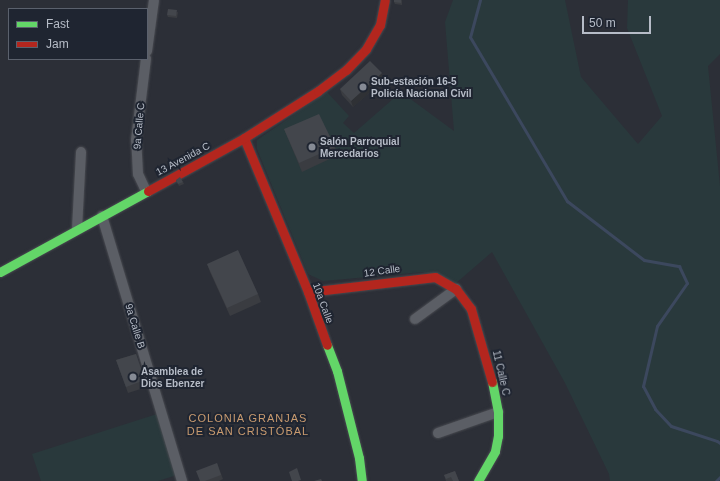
<!DOCTYPE html>
<meta charset="utf-8">
<style>
body{margin:0}
#map{position:relative;width:720px;height:481px;overflow:hidden;background:#2c2f37;font-family:Arial,sans-serif}
div>[style]{position:absolute}
.green>*{inset:0;background:#29393c}
.stream>*{height:3px;margin:-1.5px;padding:0 1.5px;transform-origin:1.5px;border-radius:1.5px;background:#3c485e}
.roads{filter:drop-shadow(0 0 1px #484a50) drop-shadow(0 0 1px #484a50)}
.street>*{height:10px;margin:-5px;padding:0 5px;transform-origin:5px;border-radius:5px;background:#5b5e65}
.fast>*{height:9px;margin:-4.5px;padding:0 4.5px;transform-origin:4.5px;border-radius:4.5px;background:#63d668}
.jam>*{height:9px;margin:-4.5px;padding:0 4.5px;transform-origin:4.5px;border-radius:4.5px;background:#b3261e}
.wall>*{inset:0;background:#3a3c41}
.shaded-wall>*{inset:0;background:#2f3135}
.building>*{inset:0;background:#43464c}
.dots>*{width:11px;height:11px;translate:-50% -50%;box-sizing:border-box;border:2px solid #1f2531;border-radius:50%}
span{translate:-50% -50%;white-space:nowrap;text-align:center;line-height:1.15;-webkit-text-stroke:4px #1f2531;paint-order:stroke}
.poi-label{font-size:10px;color:#b6bcc7;font-weight:700}
.left{translate:0 -50%;text-align:left}
.street-label{font-size:10px;color:#b6bcc7}
.neighbourhood-label{font-size:11px;color:#c99b6f;letter-spacing:1px}
.legend{position:absolute;left:8px;top:8px;width:140px;height:52px;box-sizing:border-box;background:#1f2531;border:1px solid #5b616d;margin:0;padding:5px 7px;list-style:none;font-size:12px;color:#b6bcc7}
.legend li{display:flex;align-items:center;gap:8px;height:20px}
.legend b{width:20px;border:1px solid #5b616d}
.scale{position:absolute;left:582px;top:16px;width:69px;height:18px;box-sizing:border-box;border:2px solid #b6bcc7;border-top:0;padding-left:5px;font-size:12px;line-height:14px;white-space:nowrap;color:#b6bcc7;-webkit-text-stroke:3px #1f2531;paint-order:stroke}
</style>
<div id="map">
<div class="green">
<i style="clip-path:polygon(453px 0,565px 0,581px 77px,638px 144px,662px 116px,627px 28px,628px 0,720px 0,720px 54px,708px 66px,720px 186px,720px 481px,610px 481px,609px 474px,565px 383px,492px 252px,455px 284px,423px 272px,323px 281px,308px 274px,261px 159px,257px 149px,257px 140px,327px 92px,349px 116px,343px 123px,354px 133px,401px 92px,454px 131px,445px 22px)"></i>
<i style="clip-path:polygon(157px 414px,177px 475px,158px 481px,41px 481px,32px 454px)"></i>
</div>
<div class="stream">
<i style="left:480px;top:0;width:38px;rotate:105deg"></i>
<i style="left:470px;top:37px;width:191px;rotate:59.4deg"></i>
<i style="left:567px;top:201px;width:97px;rotate:37.5deg"></i>
<i style="left:644px;top:260px;width:36px;rotate:10deg"></i>
<i style="left:679px;top:266px;width:19px;rotate:65deg"></i>
<i style="left:687px;top:283px;width:52px;rotate:124.9deg"></i>
<i style="left:657px;top:326px;width:62px;rotate:103.1deg"></i>
<i style="left:643px;top:386px;width:26px;rotate:62deg"></i>
<i style="left:655px;top:409px;width:23px;rotate:47deg"></i>
<i style="left:671px;top:426px;width:48px;rotate:18.1deg"></i>
<i style="left:717px;top:441px;width:4px;rotate:34deg"></i>
<i style="left:716px;top:481px;width:6px;rotate:-45deg"></i>
</div>
<div class="roads">
<div class="street">
<i style="left:147px;top:51px;width:51px;rotate:-82.2deg"></i>
<i style="left:146px;top:191px;width:19px;rotate:-115deg"></i>
<i style="left:138px;top:174px;width:34px;rotate:-93deg"></i>
<i style="left:136px;top:140px;width:82px;rotate:-83deg"></i>
<i style="left:102px;top:216px;width:277px;rotate:73.2deg"></i>
<i style="left:77px;top:229px;width:77px;rotate:-87deg"></i>
<i style="left:415px;top:319px;width:51px;rotate:-36.2deg"></i>
<i style="left:438px;top:433px;width:64px;rotate:-19.3deg"></i>
</div>
<div class="fast">
<i style="left:0;top:272px;width:169px;rotate:-28.7deg"></i>
<i style="left:327px;top:345px;width:28px;rotate:69deg"></i>
<i style="left:337px;top:371px;width:90px;rotate:75.8deg"></i>
<i style="left:359px;top:458px;width:23px;rotate:83deg"></i>
<i style="left:478px;top:481px;width:34px;rotate:-60deg"></i>
<i style="left:495px;top:451px;width:15px;rotate:-79deg"></i>
<i style="left:498px;top:436px;width:24px;rotate:-90deg"></i>
<i style="left:498px;top:412px;width:31px;rotate:-101deg"></i>
</div>
<div class="jam">
<i style="left:244px;top:138px;width:167px;rotate:67.4deg"></i>
<i style="left:308px;top:292px;width:56px;rotate:70.3deg"></i>
<i style="left:148px;top:191px;width:110px;rotate:-28.9deg"></i>
<i style="left:244px;top:138px;width:88px;rotate:-32.4deg"></i>
<i style="left:318px;top:91px;width:35px;rotate:-37deg"></i>
<i style="left:346px;top:70px;width:29px;rotate:-46deg"></i>
<i style="left:366px;top:49px;width:28px;rotate:-60deg"></i>
<i style="left:380px;top:25px;width:25px;rotate:-79deg"></i>
<i style="left:308px;top:292px;width:128px;rotate:-6.7deg"></i>
<i style="left:435px;top:277px;width:24px;rotate:30deg"></i>
<i style="left:456px;top:289px;width:25px;rotate:53deg"></i>
<i style="left:471px;top:309px;width:76px;rotate:74deg"></i>
</div>
</div>
<div class="wall">
<i style="clip-path:polygon(402px 0,402px 5px,395px 4px,394px 2px)"></i>
<i style="clip-path:polygon(178px 12px,177px 18px,168px 17px,167px 15px)"></i>
<i style="clip-path:polygon(382px 73px,384px 80px,353px 107px,342px 95px,340px 89px)"></i>
<i style="clip-path:polygon(284px 129px,335px 147px,338px 155px,302px 172px)"></i>
<i style="clip-path:polygon(176px 180px,183px 182px,184px 184px,179px 186px)"></i>
<i style="clip-path:polygon(207px 264px,258px 294px,261px 302px,230px 316px,210px 272px)"></i>
<i style="clip-path:polygon(136px 354px,147px 387px,128px 393px,116px 360px)"></i>
<i style="clip-path:polygon(217px 463px,223px 479px,219px 481px,200px 481px)"></i>
<i style="clip-path:polygon(455px 471px,459px 481px,446px 481px,444px 475px)"></i>
</div>
<div class="shaded-wall">
<i style="clip-path:polygon(382px 73px,384px 80px,353px 107px,351px 101px)"></i>
</div>
<div class="building">
<i style="clip-path:polygon(394px 0,401px 0,401px 3px,394px 2px)"></i>
<i style="clip-path:polygon(168px 9px,177px 10px,176px 16px,167px 15px)"></i>
<i style="clip-path:polygon(370px 61px,382px 73px,351px 101px,340px 89px)"></i>
<i style="clip-path:polygon(319px 114px,335px 147px,299px 163px,284px 129px)"></i>
<i style="clip-path:polygon(180px 177px,183px 182px,178px 184px,176px 180px)"></i>
<i style="clip-path:polygon(238px 250px,258px 294px,227px 308px,207px 264px)"></i>
<i style="clip-path:polygon(136px 354px,145px 380px,126px 387px,116px 360px)"></i>
<i style="clip-path:polygon(217px 463px,221px 475px,205px 481px,200px 481px,196px 471px)"></i>
<i style="clip-path:polygon(297px 468px,301px 480px,298px 481px,292px 481px,289px 472px)"></i>
<i style="clip-path:polygon(455px 471px,459px 481px,453px 481px,451px 477px,446px 479px,444px 475px)"></i>
<i style="clip-path:polygon(321px 479px,322px 481px,314px 481px)"></i>
</div>
<div class="dots">
<i style="left:363px;top:87px;background:#868b95"></i>
<i style="left:312px;top:147px;background:#868b95"></i>
<i style="left:133px;top:377px;background:#868b95"></i>
</div>
<div class="poi-label">
<span class="left" style="left:371px;top:87px">Sub-estación 16-5<br>Policía Nacional Civil</span>
<span class="left" style="left:320px;top:147px">Salón Parroquial<br>Mercedarios</span>
<span class="left" style="left:141px;top:377px">Asamblea de<br>Dios Ebenzer</span>
</div>
<div class="street-label">
<span style="left:139px;top:126px;rotate:-85deg">9a Calle C</span>
<span style="left:183px;top:159px;rotate:-28deg">13 Avenida C</span>
<span style="left:382px;top:271px;rotate:-8deg">12 Calle</span>
<span style="left:323px;top:303px;rotate:70deg">10a Calle</span>
<span style="left:135px;top:326px;rotate:73deg">9a Calle B</span>
<span style="left:501px;top:373px;rotate:77deg">11 Calle C</span>
</div>
<div class="neighbourhood-label">
<span style="left:248px;top:425px">COLONIA GRANJAS<br>DE SAN CRISTÓBAL</span>
</div>
<ul class="legend">
<li><b style="height:5px;background:#63d668"></b>Fast</li>
<li><b style="height:5px;background:#b3261e"></b>Jam</li>
</ul>
<div class="scale">50 m</div>
</div>
